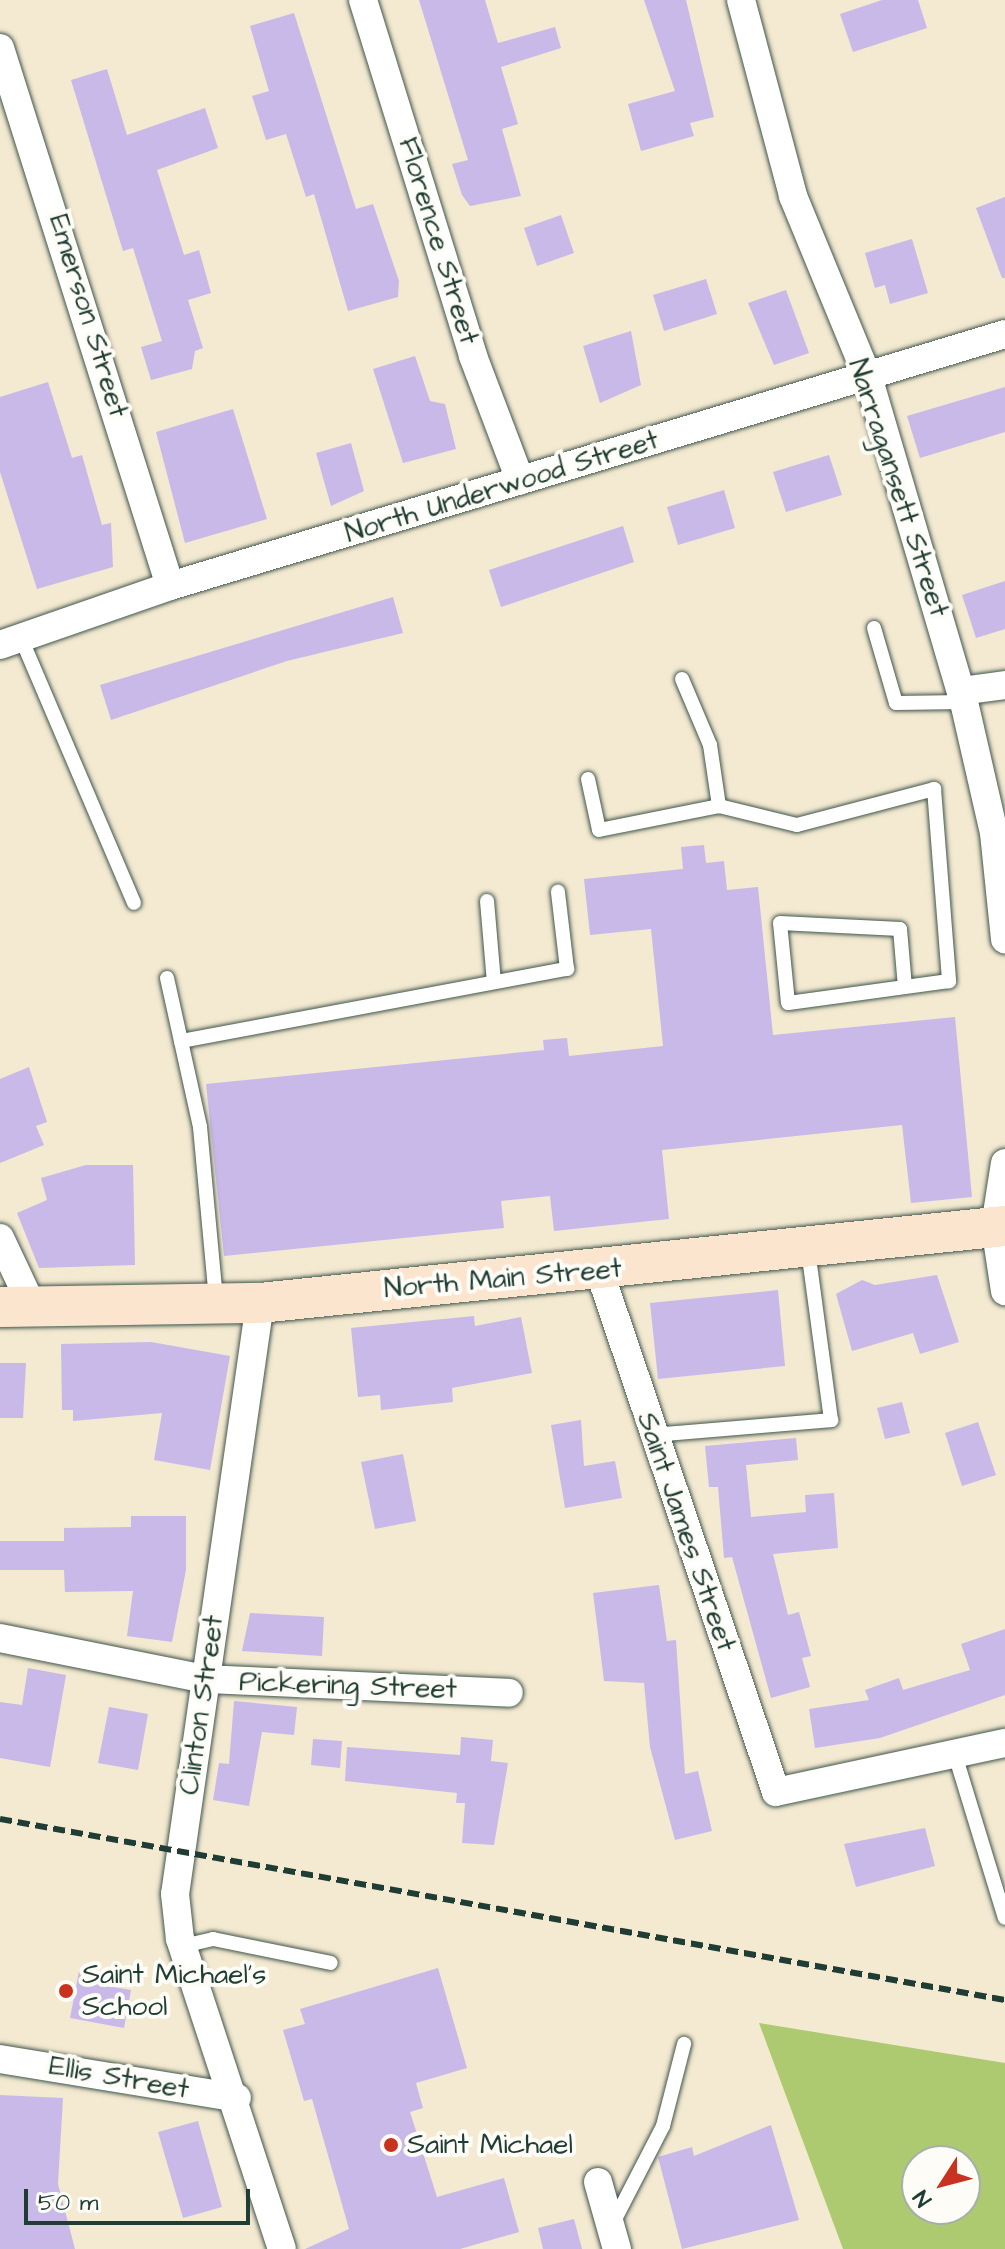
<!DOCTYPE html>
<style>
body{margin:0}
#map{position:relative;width:1005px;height:2249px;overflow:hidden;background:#f4e9d1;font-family:"Architects Daughter",sans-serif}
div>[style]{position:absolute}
.green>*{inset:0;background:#adca71}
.building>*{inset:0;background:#c9b9e9}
.roads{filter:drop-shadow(0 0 2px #3f574c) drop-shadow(0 0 2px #3f574c)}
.lane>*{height:14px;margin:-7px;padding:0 7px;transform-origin:7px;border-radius:7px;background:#fff}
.street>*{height:28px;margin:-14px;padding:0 14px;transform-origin:14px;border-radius:14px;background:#fff}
.secondary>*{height:40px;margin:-20px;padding:0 20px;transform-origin:20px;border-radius:20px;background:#fce5cf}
.rail>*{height:6px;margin-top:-3px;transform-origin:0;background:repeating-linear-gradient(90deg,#1f3d34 0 12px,transparent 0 18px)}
.dots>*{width:22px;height:22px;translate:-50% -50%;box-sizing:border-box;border:4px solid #fdfcf7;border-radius:50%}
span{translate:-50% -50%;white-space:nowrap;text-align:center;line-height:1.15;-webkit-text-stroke:8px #fdfcf7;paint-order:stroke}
.street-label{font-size:28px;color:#1f3d34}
.poi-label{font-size:28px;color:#1f3d34}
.left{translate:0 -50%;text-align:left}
.north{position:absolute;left:901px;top:2145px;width:80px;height:80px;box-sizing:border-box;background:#fdfcf7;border:2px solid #a4b0a9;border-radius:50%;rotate:234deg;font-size:22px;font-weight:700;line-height:32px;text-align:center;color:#1f3d34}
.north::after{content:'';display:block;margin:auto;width:28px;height:36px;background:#c8321e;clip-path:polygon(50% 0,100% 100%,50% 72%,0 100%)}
.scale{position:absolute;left:24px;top:2189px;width:226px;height:36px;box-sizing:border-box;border:4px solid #1f3d34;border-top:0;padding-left:10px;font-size:24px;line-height:28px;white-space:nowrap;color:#1f3d34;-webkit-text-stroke:6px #fdfcf7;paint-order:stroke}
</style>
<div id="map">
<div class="green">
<i style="clip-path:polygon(evenodd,759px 2023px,1005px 2063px,1005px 2249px,843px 2249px,759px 2023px,917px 2161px,965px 2161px,965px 2209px,917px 2209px,917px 2161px)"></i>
</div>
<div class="building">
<i style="clip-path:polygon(419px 0,485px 0,498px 43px,555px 27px,561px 48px,501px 67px,518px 124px,502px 129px,521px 196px,470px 206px,462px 195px,452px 164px,468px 160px)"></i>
<i style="clip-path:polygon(644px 0,686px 0,714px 117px,690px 123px,694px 136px,641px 151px,628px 104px,675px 91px)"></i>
<i style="clip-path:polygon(882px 0,918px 0,927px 28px,853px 52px,840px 14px)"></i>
<i style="clip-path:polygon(294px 13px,356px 209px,373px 204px,399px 281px,398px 297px,348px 311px,314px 194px,306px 197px,286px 134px,266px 140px,252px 96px,269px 91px,250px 26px)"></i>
<i style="clip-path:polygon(107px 69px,127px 135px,205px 108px,218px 148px,157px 170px,184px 255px,199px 250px,211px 293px,188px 300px,203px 348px,195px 351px,192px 369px,151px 380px,141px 347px,162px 341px,133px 248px,123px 251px,71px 80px)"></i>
<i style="clip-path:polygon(1005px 197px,1005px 278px,1002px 278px,976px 208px)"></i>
<i style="clip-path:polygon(561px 215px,574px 253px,537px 266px,524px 228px)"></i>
<i style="clip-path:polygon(912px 239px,928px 293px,890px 304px,885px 285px,875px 288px,865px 253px)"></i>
<i style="clip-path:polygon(706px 279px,717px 314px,664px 331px,653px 295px)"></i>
<i style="clip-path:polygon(786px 290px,809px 353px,774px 365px,748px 303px)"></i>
<i style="clip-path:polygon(631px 331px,641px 385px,600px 403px,583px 346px)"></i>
<i style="clip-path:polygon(415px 356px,430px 401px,445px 404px,456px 449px,403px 463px,373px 369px)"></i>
<i style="clip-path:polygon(48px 382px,72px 458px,82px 455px,102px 525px,111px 523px,113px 567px,37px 589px,0 472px,0 397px)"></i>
<i style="clip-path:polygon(1005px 387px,1005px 432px,920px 458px,907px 416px)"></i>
<i style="clip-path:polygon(233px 409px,267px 519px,185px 543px,156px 432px)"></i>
<i style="clip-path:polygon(351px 443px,364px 491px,331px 506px,316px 453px)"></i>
<i style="clip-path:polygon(829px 455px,842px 495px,786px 512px,773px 472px)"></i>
<i style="clip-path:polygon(724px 490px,735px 528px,678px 545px,667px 507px)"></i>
<i style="clip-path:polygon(623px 526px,634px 562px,501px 607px,489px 570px)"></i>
<i style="clip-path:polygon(1005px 581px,1005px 629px,976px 638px,962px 595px)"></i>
<i style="clip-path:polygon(393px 597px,403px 633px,287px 661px,111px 720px,100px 685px)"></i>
<i style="clip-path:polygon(704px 845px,706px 863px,724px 861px,727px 890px,758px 887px,773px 1035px,955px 1017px,972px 1197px,911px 1203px,902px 1125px,662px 1150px,669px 1219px,554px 1231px,550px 1196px,501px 1201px,504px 1228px,224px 1256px,206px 1084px,544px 1050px,543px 1040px,567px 1038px,569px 1056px,663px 1046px,651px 929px,590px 935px,584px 879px,683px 869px,681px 847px)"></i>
<i style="clip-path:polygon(29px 1067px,47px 1122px,36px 1126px,44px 1145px,0 1163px,0 1079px)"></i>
<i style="clip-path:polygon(86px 1165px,133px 1165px,135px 1265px,39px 1268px,17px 1213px,47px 1200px,41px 1178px)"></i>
<i style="clip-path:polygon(937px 1275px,959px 1342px,920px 1354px,913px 1333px,852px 1351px,836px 1294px,862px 1280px,875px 1285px)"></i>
<i style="clip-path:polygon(778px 1290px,785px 1366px,658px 1379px,650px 1303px)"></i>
<i style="clip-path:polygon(474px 1316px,475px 1326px,521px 1317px,532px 1373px,452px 1388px,453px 1402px,381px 1410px,380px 1395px,358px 1397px,351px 1328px)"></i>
<i style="clip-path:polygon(151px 1342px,230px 1356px,210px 1470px,154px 1460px,162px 1413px,73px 1421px,73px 1410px,62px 1410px,61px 1344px)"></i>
<i style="clip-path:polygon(0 1363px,26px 1363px,23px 1418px,0 1418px)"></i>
<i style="clip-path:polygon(902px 1402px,910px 1433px,885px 1439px,877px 1408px)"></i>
<i style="clip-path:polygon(581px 1420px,584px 1466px,615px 1461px,622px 1498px,565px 1508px,551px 1425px)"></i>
<i style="clip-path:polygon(978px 1422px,996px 1475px,962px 1486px,945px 1433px)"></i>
<i style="clip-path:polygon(796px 1438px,798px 1460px,746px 1465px,751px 1517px,806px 1512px,805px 1495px,834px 1493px,838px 1548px,773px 1554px,788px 1615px,799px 1612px,811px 1656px,802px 1658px,810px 1687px,771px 1698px,732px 1557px,724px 1558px,718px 1487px,709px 1487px,705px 1446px)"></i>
<i style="clip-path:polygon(403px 1454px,416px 1521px,375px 1529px,361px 1462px)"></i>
<i style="clip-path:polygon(131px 1516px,186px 1516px,186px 1570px,172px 1642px,127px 1636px,133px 1591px,65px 1592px,64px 1570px,0 1570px,0 1541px,64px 1541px,64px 1528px,131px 1527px)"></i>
<i style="clip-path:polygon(659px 1585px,667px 1641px,676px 1640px,685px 1774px,698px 1771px,712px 1831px,675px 1840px,650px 1747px,644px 1683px,604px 1681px,593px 1593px)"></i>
<i style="clip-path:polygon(250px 1613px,324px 1617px,322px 1656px,242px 1651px)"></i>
<i style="clip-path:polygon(1005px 1629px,1005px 1695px,880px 1738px,815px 1748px,809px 1709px,869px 1700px,865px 1690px,899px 1678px,903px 1690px,970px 1670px,961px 1644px)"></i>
<i style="clip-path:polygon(28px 1668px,66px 1675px,50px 1767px,0 1758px,0 1702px,22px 1705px)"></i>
<i style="clip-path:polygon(234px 1701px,297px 1707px,294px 1735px,262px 1732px,249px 1806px,213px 1800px,219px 1763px,229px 1764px)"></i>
<i style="clip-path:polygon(109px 1707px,148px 1714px,138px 1770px,98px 1763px)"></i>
<i style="clip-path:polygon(461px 1737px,493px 1740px,491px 1761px,508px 1763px,494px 1845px,462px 1843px,465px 1803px,456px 1803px,457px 1793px,345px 1781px,347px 1747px,460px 1755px)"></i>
<i style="clip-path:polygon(313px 1739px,342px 1741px,340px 1768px,311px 1765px)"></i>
<i style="clip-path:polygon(925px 1828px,935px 1866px,856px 1887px,844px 1844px)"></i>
<i style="clip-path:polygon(438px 1968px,467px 2068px,416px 2083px,423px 2108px,410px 2112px,437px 2197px,504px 2178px,519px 2232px,460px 2249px,305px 2249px,349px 2229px,312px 2099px,304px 2101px,283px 2030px,305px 2024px,300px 2009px)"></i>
<i style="clip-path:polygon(79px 1971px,114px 1977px,113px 1987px,131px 1990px,124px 2028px,70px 2018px)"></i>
<i style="clip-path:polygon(0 2095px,63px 2098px,58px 2184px,75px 2249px,0 2249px)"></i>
<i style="clip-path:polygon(198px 2121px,222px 2207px,183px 2218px,158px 2132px)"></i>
<i style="clip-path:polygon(771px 2125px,799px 2220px,682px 2249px,658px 2157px,692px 2147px,694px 2156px)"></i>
<i style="clip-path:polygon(574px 2219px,582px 2249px,543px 2249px,538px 2228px)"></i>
</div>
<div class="roads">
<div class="lane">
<i style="left:874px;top:628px;width:78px;rotate:73.7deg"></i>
<i style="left:896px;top:703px;width:68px;rotate:-0.8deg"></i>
<i style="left:21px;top:638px;width:288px;rotate:66.9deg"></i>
<i style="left:682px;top:679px;width:72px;rotate:67deg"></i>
<i style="left:710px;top:745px;width:62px;rotate:81.6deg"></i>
<i style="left:719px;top:806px;width:80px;rotate:13.7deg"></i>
<i style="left:797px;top:825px;width:142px;rotate:-14.7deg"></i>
<i style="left:934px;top:789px;width:193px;rotate:85.5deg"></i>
<i style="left:949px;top:981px;width:162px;rotate:172.2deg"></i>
<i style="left:788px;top:1003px;width:80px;rotate:-95.7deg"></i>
<i style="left:780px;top:923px;width:120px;rotate:2.9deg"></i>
<i style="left:900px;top:929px;width:58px;rotate:85.1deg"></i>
<i style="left:588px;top:779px;width:52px;rotate:77.8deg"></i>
<i style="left:599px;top:830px;width:122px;rotate:-11.3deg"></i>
<i style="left:487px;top:901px;width:81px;rotate:85.1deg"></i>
<i style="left:167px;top:978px;width:153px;rotate:77.5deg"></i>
<i style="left:200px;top:1127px;width:175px;rotate:84.7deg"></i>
<i style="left:181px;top:1041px;width:393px;rotate:-10.6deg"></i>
<i style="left:567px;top:969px;width:78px;rotate:-96.7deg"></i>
<i style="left:654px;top:1435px;width:178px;rotate:-4.8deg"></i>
<i style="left:831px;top:1420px;width:173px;rotate:-97.7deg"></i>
<i style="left:956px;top:1758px;width:167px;rotate:73deg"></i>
<i style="left:183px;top:1946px;width:31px;rotate:-13deg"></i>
<i style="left:213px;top:1939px;width:120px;rotate:11.5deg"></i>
<i style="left:613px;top:2223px;width:109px;rotate:-62.7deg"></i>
<i style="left:663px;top:2126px;width:85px;rotate:-75.6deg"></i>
</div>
<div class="street">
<i style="left:363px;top:0;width:373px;rotate:72.8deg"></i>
<i style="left:473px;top:356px;width:133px;rotate:69.2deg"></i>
<i style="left:741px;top:0;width:203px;rotate:75.1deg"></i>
<i style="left:793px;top:196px;width:199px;rotate:67.6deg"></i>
<i style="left:869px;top:380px;width:336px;rotate:73.6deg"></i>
<i style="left:964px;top:702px;width:134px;rotate:77.1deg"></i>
<i style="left:994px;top:833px;width:107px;rotate:84.1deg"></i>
<i style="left:0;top:48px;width:564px;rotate:72.46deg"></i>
<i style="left:0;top:645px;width:180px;rotate:-19.1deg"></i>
<i style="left:170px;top:586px;width:872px;rotate:-16.79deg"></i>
<i style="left:961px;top:691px;width:44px;rotate:-7.8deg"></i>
<i style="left:1005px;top:1163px;width:64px;rotate:99deg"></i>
<i style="left:995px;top:1226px;width:66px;rotate:81.3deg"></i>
<i style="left:0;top:1238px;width:75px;rotate:64.8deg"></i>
<i style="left:599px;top:1270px;width:551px;rotate:71.27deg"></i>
<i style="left:776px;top:1792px;width:234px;rotate:-12.1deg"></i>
<i style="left:260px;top:1303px;width:597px;rotate:98.18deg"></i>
<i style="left:175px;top:1894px;width:45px;rotate:83.7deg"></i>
<i style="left:180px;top:1939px;width:326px;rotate:71.8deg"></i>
<i style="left:0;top:1638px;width:210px;rotate:11.3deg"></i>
<i style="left:206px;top:1679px;width:303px;rotate:2.6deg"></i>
<i style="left:0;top:2059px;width:240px;rotate:9.3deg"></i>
<i style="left:598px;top:2182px;width:70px;rotate:74.2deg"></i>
</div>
<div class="secondary">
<i style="left:0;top:1307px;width:260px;rotate:-0.9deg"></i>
<i style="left:260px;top:1303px;width:749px;rotate:-5.9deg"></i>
</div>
</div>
<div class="rail">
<i style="left:0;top:1819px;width:1021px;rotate:10.21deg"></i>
</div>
<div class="dots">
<i style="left:66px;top:1991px;background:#c8321e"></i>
<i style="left:391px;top:2145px;background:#c8321e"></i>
</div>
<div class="street-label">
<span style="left:438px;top:241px;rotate:73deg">Florence Street</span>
<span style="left:88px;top:316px;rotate:73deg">Emerson Street</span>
<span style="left:502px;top:487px;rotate:-17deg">North Underwood Street</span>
<span style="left:898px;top:488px;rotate:72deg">Narragansett Street</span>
<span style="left:503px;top:1279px;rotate:-5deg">North Main Street</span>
<span style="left:686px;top:1532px;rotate:71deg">Saint James Street</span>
<span style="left:348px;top:1686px;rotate:2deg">Pickering Street</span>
<span style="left:202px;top:1705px;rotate:-82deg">Clinton Street</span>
<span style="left:119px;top:2078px;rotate:10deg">Ellis Street</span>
</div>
<div class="poi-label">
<span class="left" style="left:82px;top:1991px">Saint Michael's<br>School</span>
<span class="left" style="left:407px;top:2145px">Saint Michael</span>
</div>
<div class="north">N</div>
<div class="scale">50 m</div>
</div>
